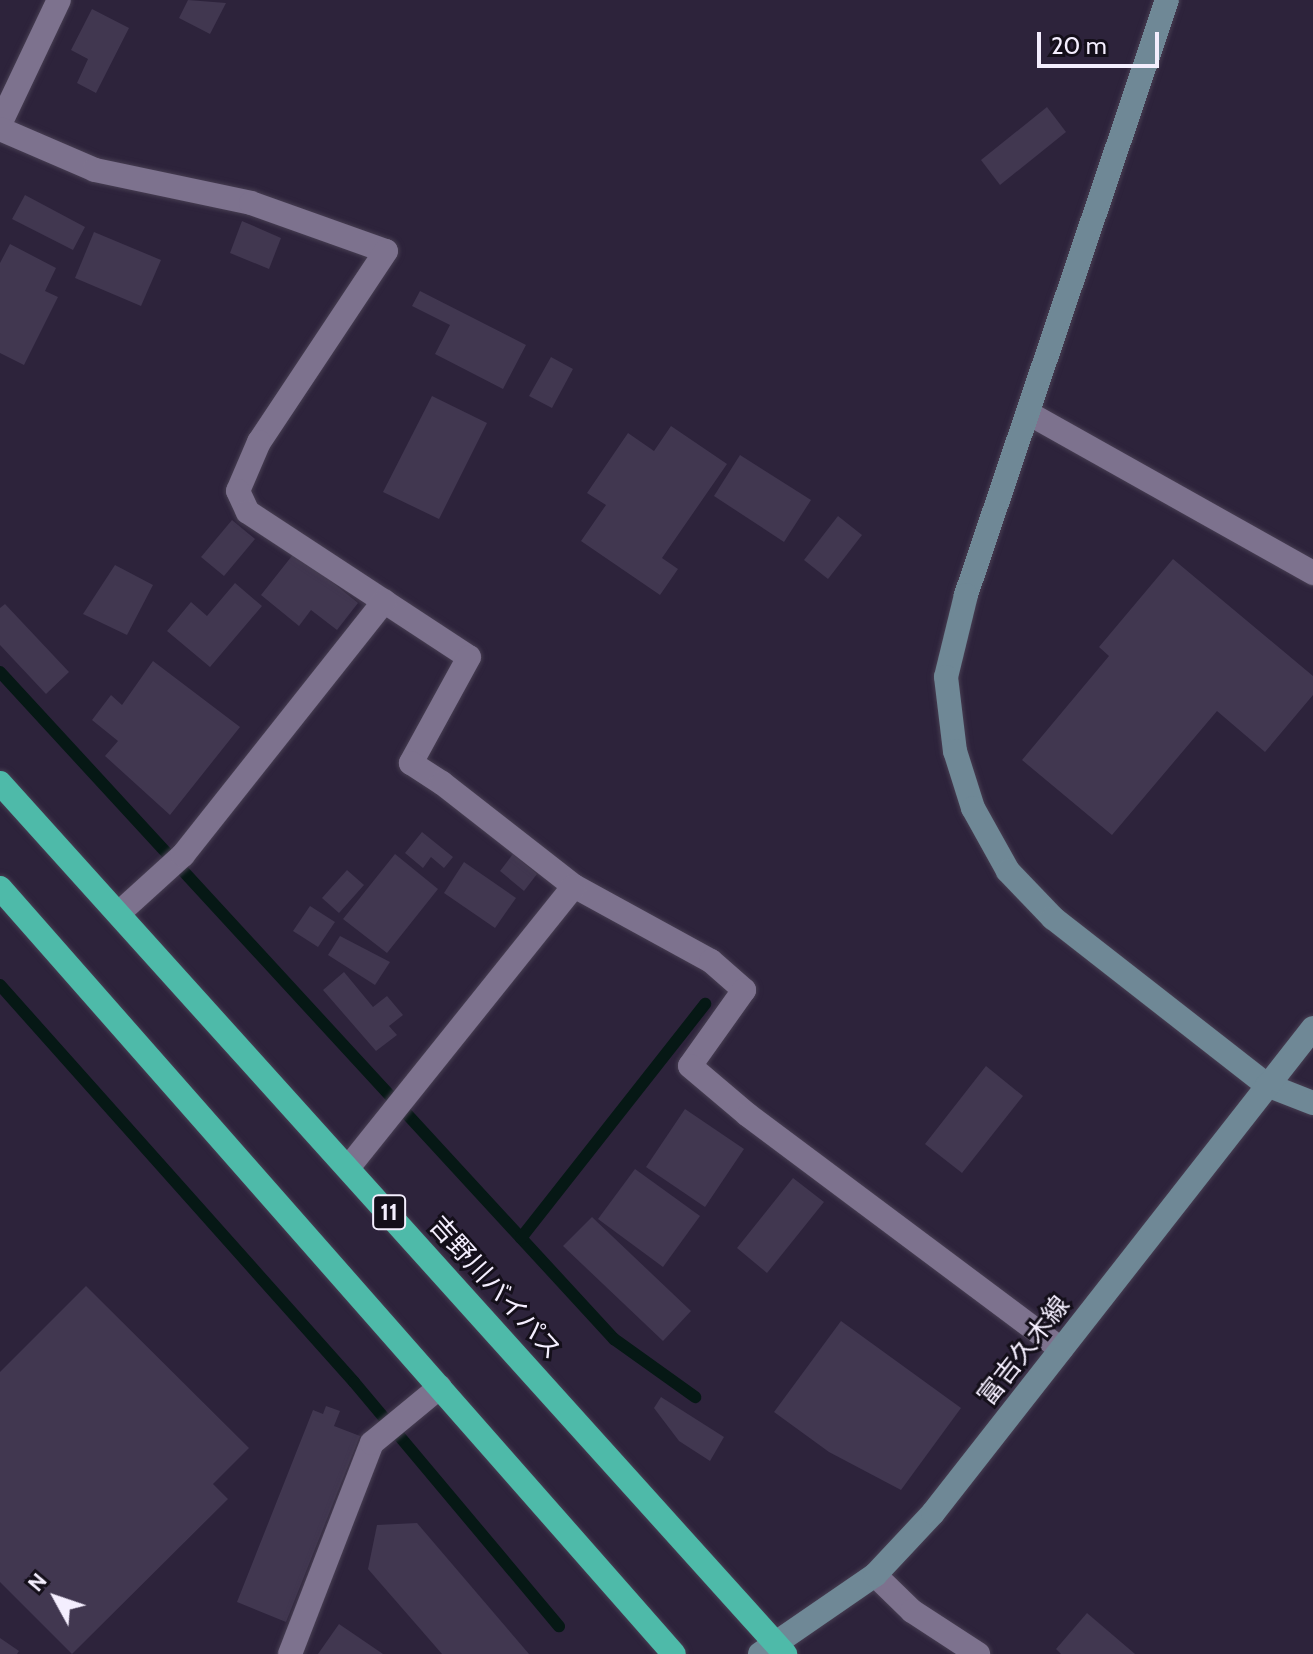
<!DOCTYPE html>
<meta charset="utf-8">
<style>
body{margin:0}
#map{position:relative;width:1313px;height:1654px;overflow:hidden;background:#2d233b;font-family:Cabin,"Noto Sans JP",sans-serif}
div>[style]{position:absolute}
.stream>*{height:12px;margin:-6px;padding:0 6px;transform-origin:6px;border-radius:6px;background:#061815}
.building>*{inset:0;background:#413750}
.roads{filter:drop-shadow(0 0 2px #473e52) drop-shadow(0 0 2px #473e52)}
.street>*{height:24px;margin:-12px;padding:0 12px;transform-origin:12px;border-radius:12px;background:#7d728e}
.secondary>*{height:24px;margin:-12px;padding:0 12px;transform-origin:12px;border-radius:12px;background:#6f8896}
.highway>*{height:24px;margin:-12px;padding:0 12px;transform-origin:12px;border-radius:12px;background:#4ebaa9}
span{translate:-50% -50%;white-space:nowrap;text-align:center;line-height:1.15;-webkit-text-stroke:6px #140f1a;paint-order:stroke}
.shield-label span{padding:2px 6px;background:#140f1a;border:2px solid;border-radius:6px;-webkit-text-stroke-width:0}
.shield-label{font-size:24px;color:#f4eefe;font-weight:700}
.street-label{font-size:26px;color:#f4eefe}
.north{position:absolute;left:16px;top:1558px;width:80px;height:80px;-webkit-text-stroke:6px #140f1a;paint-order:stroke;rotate:310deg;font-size:22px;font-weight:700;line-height:32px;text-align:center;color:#f4eefe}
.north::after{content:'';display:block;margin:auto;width:28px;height:36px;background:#f4eefe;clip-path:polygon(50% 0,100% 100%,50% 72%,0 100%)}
.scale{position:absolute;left:1037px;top:32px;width:122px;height:36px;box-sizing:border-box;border:4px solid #f4eefe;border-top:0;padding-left:10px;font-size:24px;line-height:28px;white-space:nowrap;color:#f4eefe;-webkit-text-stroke:6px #140f1a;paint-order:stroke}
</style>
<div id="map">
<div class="stream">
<i style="left:0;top:672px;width:907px;rotate:47.37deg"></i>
<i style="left:614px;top:1339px;width:100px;rotate:35.6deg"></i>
<i style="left:0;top:985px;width:532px;rotate:48.28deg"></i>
<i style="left:354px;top:1382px;width:319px;rotate:50deg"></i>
<i style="left:521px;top:1238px;width:298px;rotate:-51.8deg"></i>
</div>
<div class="building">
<i style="clip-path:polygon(188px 0,226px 3px,210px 34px,179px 18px)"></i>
<i style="clip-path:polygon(92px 9px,129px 28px,96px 93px,77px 83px,88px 59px,71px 50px)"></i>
<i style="clip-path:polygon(1047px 107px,1066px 132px,1000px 185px,981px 160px)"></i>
<i style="clip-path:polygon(25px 195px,85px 227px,73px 250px,12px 219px)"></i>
<i style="clip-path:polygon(242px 221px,281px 238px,269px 269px,230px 253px)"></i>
<i style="clip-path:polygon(94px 232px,161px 260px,141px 306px,75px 278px)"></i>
<i style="clip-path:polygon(10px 244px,56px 268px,45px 291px,58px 297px,24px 365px,0 353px,0 263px)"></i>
<i style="clip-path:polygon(420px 291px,526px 345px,503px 389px,435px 354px,450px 325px,412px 306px)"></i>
<i style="clip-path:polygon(551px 357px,573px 369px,552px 408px,529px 396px)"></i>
<i style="clip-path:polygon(432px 396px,487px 423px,439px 519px,383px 492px)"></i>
<i style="clip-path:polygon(671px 426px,727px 464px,662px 558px,678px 569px,660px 595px,581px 541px,606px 505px,587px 493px,628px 433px,654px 451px)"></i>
<i style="clip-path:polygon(740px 455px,811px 500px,784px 542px,714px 496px)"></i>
<i style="clip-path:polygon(838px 516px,862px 535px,828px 579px,804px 560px)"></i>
<i style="clip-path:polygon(232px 520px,255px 539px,224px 576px,201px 557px)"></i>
<i style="clip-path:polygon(295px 552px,358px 603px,337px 630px,311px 610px,299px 626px,261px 595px)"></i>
<i style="clip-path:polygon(1173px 559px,1313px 676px,1313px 695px,1265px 752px,1217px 711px,1112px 835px,1022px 760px,1109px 656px,1099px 647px)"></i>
<i style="clip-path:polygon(115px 565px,153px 585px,127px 635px,83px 614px)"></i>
<i style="clip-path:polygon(235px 583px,262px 606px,210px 667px,167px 631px,191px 602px,207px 616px)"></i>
<i style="clip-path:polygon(5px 604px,69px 672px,46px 694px,0 645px,0 608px)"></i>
<i style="clip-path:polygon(153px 661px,240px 727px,170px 815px,105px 756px,118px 741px,92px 720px,111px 695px,122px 705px)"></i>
<i style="clip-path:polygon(422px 832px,453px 857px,444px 868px,431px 857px,423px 868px,405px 853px)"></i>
<i style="clip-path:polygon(395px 854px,438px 889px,387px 953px,343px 919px)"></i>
<i style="clip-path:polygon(513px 854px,537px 874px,524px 891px,500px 871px)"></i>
<i style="clip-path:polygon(464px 862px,516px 898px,495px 928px,444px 893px)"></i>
<i style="clip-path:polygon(347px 870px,364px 885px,339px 913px,322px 898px)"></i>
<i style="clip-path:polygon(310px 906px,335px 922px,318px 947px,293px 931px)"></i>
<i style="clip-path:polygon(340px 936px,390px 962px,375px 985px,328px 955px)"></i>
<i style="clip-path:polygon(344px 972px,373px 1007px,387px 996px,403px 1015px,389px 1026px,397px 1035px,376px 1051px,323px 990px)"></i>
<i style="clip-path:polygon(986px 1066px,1023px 1096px,962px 1173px,925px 1144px)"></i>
<i style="clip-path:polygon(685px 1109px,744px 1149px,705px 1207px,646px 1167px)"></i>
<i style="clip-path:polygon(635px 1169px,700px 1216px,663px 1267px,598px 1219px)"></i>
<i style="clip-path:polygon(793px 1178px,824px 1202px,767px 1273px,737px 1248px)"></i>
<i style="clip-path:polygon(592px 1217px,691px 1311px,663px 1341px,563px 1246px)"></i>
<i style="clip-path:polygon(86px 1286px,249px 1448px,213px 1484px,228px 1499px,72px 1654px,0 1582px,0 1372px)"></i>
<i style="clip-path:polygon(841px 1321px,961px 1408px,901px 1490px,829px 1452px,774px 1412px)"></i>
<i style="clip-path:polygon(661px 1397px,724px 1437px,710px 1461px,679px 1441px,654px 1408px)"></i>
<i style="clip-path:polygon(326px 1406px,340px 1411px,334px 1426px,360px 1436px,286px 1622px,237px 1602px,313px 1410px,323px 1414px)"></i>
<i style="clip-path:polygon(417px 1523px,529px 1654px,442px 1654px,368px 1569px,377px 1525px)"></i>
<i style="clip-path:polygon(1087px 1613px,1135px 1654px,1061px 1654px,1056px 1649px)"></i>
<i style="clip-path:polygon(339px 1624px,383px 1654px,318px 1654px)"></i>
<i style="clip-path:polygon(0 1638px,19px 1651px,17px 1654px,0 1654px)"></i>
</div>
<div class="roads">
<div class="street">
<i style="left:0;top:124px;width:137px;rotate:-64.6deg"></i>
<i style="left:0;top:129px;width:103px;rotate:23.3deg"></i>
<i style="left:95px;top:170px;width:159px;rotate:11.9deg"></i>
<i style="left:251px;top:203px;width:143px;rotate:19.6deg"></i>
<i style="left:386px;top:251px;width:229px;rotate:123.6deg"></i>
<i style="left:259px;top:442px;width:53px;rotate:113.2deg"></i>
<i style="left:238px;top:491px;width:23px;rotate:65deg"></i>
<i style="left:248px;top:512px;width:264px;rotate:33.3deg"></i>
<i style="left:469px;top:657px;width:121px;rotate:118.7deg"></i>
<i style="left:411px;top:763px;width:37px;rotate:33deg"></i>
<i style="left:442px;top:783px;width:167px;rotate:38deg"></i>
<i style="left:574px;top:886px;width:156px;rotate:28.7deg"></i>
<i style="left:711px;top:961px;width:44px;rotate:41.3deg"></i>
<i style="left:744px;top:990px;width:93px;rotate:125.4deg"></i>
<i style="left:690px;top:1066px;width:76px;rotate:40.2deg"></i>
<i style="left:748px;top:1115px;width:391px;rotate:36.8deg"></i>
<i style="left:1028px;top:413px;width:327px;rotate:29.3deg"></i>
<i style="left:119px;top:913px;width:86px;rotate:-42.2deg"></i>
<i style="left:183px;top:855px;width:324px;rotate:-51.6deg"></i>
<i style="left:348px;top:1168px;width:361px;rotate:-51.3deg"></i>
<i style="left:875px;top:1575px;width:52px;rotate:44.2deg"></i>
<i style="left:912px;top:1611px;width:79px;rotate:33.1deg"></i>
<i style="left:290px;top:1654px;width:226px;rotate:-68.8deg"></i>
<i style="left:372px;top:1443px;width:88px;rotate:-39.5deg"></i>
</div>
<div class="secondary">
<i style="left:1167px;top:0;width:628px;rotate:108.67deg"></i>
<i style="left:966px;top:595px;width:84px;rotate:103.7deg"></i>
<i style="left:946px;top:677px;width:75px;rotate:83.1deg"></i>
<i style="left:955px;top:751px;width:60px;rotate:72.5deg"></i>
<i style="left:973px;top:808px;width:72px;rotate:60.9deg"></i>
<i style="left:1008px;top:871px;width:65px;rotate:46.2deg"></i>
<i style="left:1053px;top:918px;width:271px;rotate:38deg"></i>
<i style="left:1267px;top:1085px;width:49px;rotate:21.4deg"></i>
<i style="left:760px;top:1654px;width:140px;rotate:-34.5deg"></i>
<i style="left:875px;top:1575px;width:85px;rotate:-46.9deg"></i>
<i style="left:933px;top:1513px;width:616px;rotate:-51.92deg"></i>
</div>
<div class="highway">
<i style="left:0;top:783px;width:1173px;rotate:47.97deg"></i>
<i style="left:0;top:888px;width:1020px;rotate:48.66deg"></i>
</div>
</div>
<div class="shield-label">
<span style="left:389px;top:1212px">11</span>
</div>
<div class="street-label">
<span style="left:495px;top:1288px;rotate:48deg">吉野川バイパス</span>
<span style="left:1024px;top:1351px;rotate:-52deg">富吉久木線</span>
</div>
<div class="north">N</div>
<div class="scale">20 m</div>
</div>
